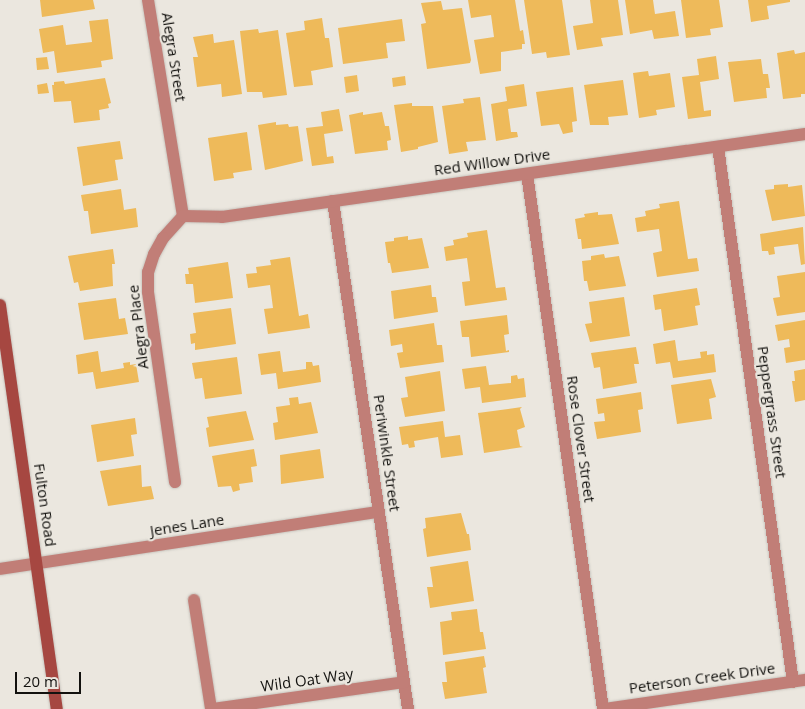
<!DOCTYPE html>
<style>
body{margin:0}
#map{position:relative;width:805px;height:709px;overflow:hidden;background:#ebe7df;font-family:"Open Sans",sans-serif}
div>[style]{position:absolute}
.building>*{inset:0;background:#eeba5a}
.roads{filter:drop-shadow(0 0 1px #c8c5be) drop-shadow(0 0 1px #c8c5be)}
.street>*{height:12px;margin:-6px;padding:0 6px;transform-origin:6px;border-radius:6px;background:#c17e77}
.secondary>*{height:12px;margin:-6px;padding:0 6px;transform-origin:6px;border-radius:6px;background:#a64741}
span{translate:-50% -50%;white-space:nowrap;text-align:center;line-height:1.15;-webkit-text-stroke:4px #ebe7df;paint-order:stroke}
.street-label{font-size:15px;color:#13120f}
.scale{position:absolute;left:15px;top:672px;width:66px;height:22px;box-sizing:border-box;border:2px solid #13120f;border-top:0;padding-left:6px;font-size:15px;line-height:18px;white-space:nowrap;color:#13120f;-webkit-text-stroke:4px #ebe7df;paint-order:stroke}
</style>
<div id="map">
<div class="building">
<i style="clip-path:polygon(40px 0,93px 0,95px 9px,42px 17px)"></i>
<i style="clip-path:polygon(468px 0,515px 0,520px 31px,523px 30px,525px 44px,522px 44px,522px 49px,501px 52px,501px 71px,480px 74px,474px 40px,494px 37px,491px 15px,471px 18px)"></i>
<i style="clip-path:polygon(524px 0,562px 0,570px 55px,547px 58px,546px 52px,532px 54px)"></i>
<i style="clip-path:polygon(590px 0,618px 0,623px 35px,601px 38px,603px 46px,577px 50px,573px 26px,593px 23px)"></i>
<i style="clip-path:polygon(625px 0,653px 0,655px 14px,675px 11px,679px 36px,654px 39px,652px 30px,630px 34px)"></i>
<i style="clip-path:polygon(681px 0,719px 0,723px 27px,710px 29px,711px 35px,686px 38px)"></i>
<i style="clip-path:polygon(748px 0,790px 0,790px 2px,767px 6px,769px 19px,751px 22px)"></i>
<i style="clip-path:polygon(441px 1px,443px 10px,462px 8px,471px 60px,470px 63px,427px 69px,421px 24px,426px 23px,421px 3px)"></i>
<i style="clip-path:polygon(322px 18px,325px 38px,329px 38px,333px 67px,311px 71px,313px 85px,294px 87px,286px 33px,305px 30px,304px 21px)"></i>
<i style="clip-path:polygon(108px 19px,113px 59px,101px 61px,102px 67px,57px 73px,54px 51px,43px 53px,39px 29px,63px 25px,66px 45px,92px 42px,89px 21px)"></i>
<i style="clip-path:polygon(402px 19px,405px 41px,386px 43px,388px 58px,343px 64px,338px 28px)"></i>
<i style="clip-path:polygon(258px 29px,259px 33px,278px 30px,287px 95px,263px 98px,262px 92px,247px 92px,240px 31px)"></i>
<i style="clip-path:polygon(213px 34px,214px 43px,234px 40px,242px 94px,222px 97px,221px 84px,197px 87px,193px 57px,198px 57px,193px 37px)"></i>
<i style="clip-path:polygon(794px 50px,795px 54px,805px 52px,805px 94px,801px 94px,801px 97px,783px 99px,777px 53px)"></i>
<i style="clip-path:polygon(716px 56px,719px 79px,700px 82px,704px 111px,711px 110px,711px 116px,688px 119px,682px 77px,699px 75px,697px 59px)"></i>
<i style="clip-path:polygon(47px 57px,49px 69px,37px 70px,36px 58px)"></i>
<i style="clip-path:polygon(761px 59px,763px 74px,768px 74px,770px 88px,766px 88px,767px 98px,734px 102px,728px 62px)"></i>
<i style="clip-path:polygon(648px 71px,649px 76px,670px 73px,675px 107px,656px 110px,657px 115px,639px 118px,633px 73px)"></i>
<i style="clip-path:polygon(357px 75px,359px 91px,346px 93px,344px 77px)"></i>
<i style="clip-path:polygon(405px 76px,406px 85px,393px 87px,392px 78px)"></i>
<i style="clip-path:polygon(105px 78px,111px 103px,108px 104px,109px 108px,99px 110px,100px 120px,74px 123px,71px 101px,54px 102px,52px 85px,54px 85px,54px 82px,64px 81px,65px 84px)"></i>
<i style="clip-path:polygon(623px 80px,628px 115px,608px 117px,609px 125px,590px 125px,584px 85px)"></i>
<i style="clip-path:polygon(47px 83px,49px 93px,38px 94px,37px 85px)"></i>
<i style="clip-path:polygon(524px 84px,527px 106px,508px 109px,511px 132px,517px 132px,518px 137px,496px 141px,491px 104px,507px 101px,505px 87px)"></i>
<i style="clip-path:polygon(573px 87px,577px 121px,572px 122px,573px 132px,563px 134px,559px 124px,541px 126px,536px 92px)"></i>
<i style="clip-path:polygon(480px 97px,486px 140px,466px 142px,468px 151px,449px 154px,442px 106px,464px 103px,463px 99px)"></i>
<i style="clip-path:polygon(412px 103px,412px 106px,433px 106px,438px 142px,418px 147px,418px 149px,401px 152px,394px 105px)"></i>
<i style="clip-path:polygon(339px 109px,343px 131px,324px 134px,327px 157px,333px 156px,334px 163px,312px 166px,306px 128px,323px 126px,321px 112px)"></i>
<i style="clip-path:polygon(363px 112px,363px 115px,382px 112px,385px 126px,389px 126px,391px 140px,387px 141px,388px 150px,355px 154px,349px 115px)"></i>
<i style="clip-path:polygon(276px 122px,276px 125px,288px 124px,289px 127px,298px 126px,303px 161px,265px 170px,258px 125px)"></i>
<i style="clip-path:polygon(247px 132px,252px 170px,233px 173px,234px 178px,214px 181px,208px 138px)"></i>
<i style="clip-path:polygon(120px 141px,123px 159px,115px 160px,118px 180px,83px 186px,77px 147px)"></i>
<i style="clip-path:polygon(788px 184px,788px 187px,802px 185px,805px 216px,772px 221px,765px 190px,774px 189px,774px 185px)"></i>
<i style="clip-path:polygon(121px 189px,124px 210px,136px 208px,138px 227px,91px 234px,88px 211px,84px 211px,81px 195px)"></i>
<i style="clip-path:polygon(679px 201px,688px 259px,697px 258px,699px 271px,657px 277px,653px 253px,662px 251px,659px 229px,637px 232px,635px 218px,646px 216px,645px 211px,660px 208px,659px 204px)"></i>
<i style="clip-path:polygon(598px 212px,598px 215px,612px 214px,619px 244px,582px 249px,581px 239px,578px 239px,575px 219px,585px 217px,584px 214px)"></i>
<i style="clip-path:polygon(803px 227px,805px 264px,801px 265px,798px 244px,774px 247px,775px 254px,769px 255px,768px 251px,762px 251px,760px 234px)"></i>
<i style="clip-path:polygon(487px 230px,496px 288px,505px 287px,507px 300px,465px 306px,462px 282px,470px 281px,467px 258px,446px 261px,444px 247px,454px 245px,453px 240px,468px 237px,467px 233px)"></i>
<i style="clip-path:polygon(408px 236px,408px 240px,422px 238px,429px 268px,392px 273px,390px 263px,388px 263px,385px 242px,394px 241px,394px 238px)"></i>
<i style="clip-path:polygon(113px 249px,115px 264px,112px 264px,113px 286px,80px 291px,78px 282px,74px 283px,68px 256px)"></i>
<i style="clip-path:polygon(604px 254px,605px 258px,619px 256px,626px 286px,589px 291px,587px 281px,584px 281px,582px 261px,591px 260px,591px 256px)"></i>
<i style="clip-path:polygon(290px 257px,299px 316px,308px 314px,310px 328px,268px 334px,264px 309px,273px 308px,270px 285px,248px 288px,246px 274px,257px 273px,256px 267px,271px 265px,270px 260px)"></i>
<i style="clip-path:polygon(228px 262px,233px 298px,195px 303px,193px 284px,186px 284px,185px 274px,189px 274px,188px 268px)"></i>
<i style="clip-path:polygon(805px 272px,805px 312px,777px 316px,773px 298px,780px 297px,777px 276px)"></i>
<i style="clip-path:polygon(431px 285px,432px 297px,436px 297px,438px 312px,394px 319px,391px 291px)"></i>
<i style="clip-path:polygon(697px 288px,700px 305px,695px 306px,698px 325px,664px 331px,661px 309px,655px 310px,653px 295px)"></i>
<i style="clip-path:polygon(624px 297px,630px 336px,590px 342px,585px 324px,592px 323px,589px 302px)"></i>
<i style="clip-path:polygon(116px 298px,119px 319px,125px 318px,128px 334px,84px 340px,78px 303px)"></i>
<i style="clip-path:polygon(231px 308px,236px 344px,195px 350px,195px 343px,191px 344px,190px 334px,196px 333px,193px 313px)"></i>
<i style="clip-path:polygon(507px 315px,509px 334px,504px 335px,506px 351px,509px 350px,509px 352px,471px 357px,469px 337px,462px 337px,460px 321px)"></i>
<i style="clip-path:polygon(805px 320px,805px 360px,786px 363px,784px 348px,790px 347px,789px 339px,778px 341px,775px 325px)"></i>
<i style="clip-path:polygon(434px 323px,437px 345px,442px 345px,444px 362px,400px 368px,397px 353px,403px 352px,402px 344px,391px 346px,389px 330px)"></i>
<i style="clip-path:polygon(675px 340px,678px 361px,701px 358px,700px 352px,707px 351px,707px 355px,714px 354px,716px 372px,673px 378px,670px 362px,656px 364px,653px 344px)"></i>
<i style="clip-path:polygon(636px 347px,639px 364px,634px 364px,637px 383px,603px 389px,600px 367px,594px 368px,591px 353px)"></i>
<i style="clip-path:polygon(98px 351px,101px 372px,124px 368px,123px 363px,130px 362px,130px 365px,136px 364px,139px 382px,96px 389px,93px 372px,78px 374px,76px 355px)"></i>
<i style="clip-path:polygon(280px 351px,283px 372px,306px 369px,306px 362px,312px 362px,313px 366px,319px 365px,321px 382px,278px 389px,276px 373px,261px 375px,258px 354px)"></i>
<i style="clip-path:polygon(237px 357px,242px 394px,205px 399px,202px 378px,195px 379px,192px 363px)"></i>
<i style="clip-path:polygon(486px 366px,489px 385px,511px 383px,511px 376px,517px 375px,518px 379px,524px 378px,526px 397px,482px 403px,480px 387px,465px 389px,462px 369px)"></i>
<i style="clip-path:polygon(805px 369px,805px 400px,795px 402px,792px 381px,795px 381px,794px 371px)"></i>
<i style="clip-path:polygon(440px 371px,445px 411px,405px 417px,401px 398px,408px 397px,405px 377px)"></i>
<i style="clip-path:polygon(711px 379px,716px 397px,709px 399px,712px 419px,677px 424px,671px 385px)"></i>
<i style="clip-path:polygon(641px 392px,643px 409px,638px 410px,641px 432px,597px 439px,594px 422px,605px 421px,604px 413px,598px 414px,596px 399px)"></i>
<i style="clip-path:polygon(298px 397px,299px 404px,311px 402px,318px 433px,275px 440px,273px 423px,278px 422px,276px 407px,290px 405px,289px 398px)"></i>
<i style="clip-path:polygon(522px 407px,520px 409px,525px 427px,517px 430px,520px 446px,523px 447px,484px 453px,478px 413px)"></i>
<i style="clip-path:polygon(246px 411px,254px 440px,209px 447px,206px 428px,209px 427px,207px 417px)"></i>
<i style="clip-path:polygon(135px 418px,137px 434px,131px 435px,134px 456px,97px 462px,91px 425px)"></i>
<i style="clip-path:polygon(443px 421px,445px 437px,460px 435px,463px 455px,441px 458px,438px 437px,414px 441px,415px 447px,409px 448px,408px 444px,402px 445px,399px 427px)"></i>
<i style="clip-path:polygon(254px 449px,257px 466px,251px 467px,253px 482px,239px 484px,240px 490px,233px 492px,231px 486px,218px 487px,212px 456px)"></i>
<i style="clip-path:polygon(320px 449px,324px 478px,281px 484px,280px 455px)"></i>
<i style="clip-path:polygon(141px 465px,142px 487px,151px 486px,154px 499px,108px 506px,100px 471px)"></i>
<i style="clip-path:polygon(461px 513px,467px 534px,469px 534px,471px 550px,427px 557px,423px 529px,426px 528px,425px 518px)"></i>
<i style="clip-path:polygon(468px 561px,474px 601px,430px 608px,427px 587px,433px 587px,430px 567px)"></i>
<i style="clip-path:polygon(477px 609px,480px 632px,483px 632px,486px 649px,443px 655px,440px 622px,452px 620px,451px 612px)"></i>
<i style="clip-path:polygon(484px 656px,486px 667px,483px 668px,487px 693px,445px 699px,442px 682px,447px 682px,445px 662px)"></i>
</div>
<div class="roads">
<div class="street">
<i style="left:148px;top:0;width:219px;rotate:80.8deg"></i>
<i style="left:183px;top:216px;width:30px;rotate:132deg"></i>
<i style="left:163px;top:238px;width:18px;rotate:119deg"></i>
<i style="left:154px;top:254px;width:19px;rotate:108deg"></i>
<i style="left:148px;top:272px;width:20px;rotate:90deg"></i>
<i style="left:148px;top:292px;width:192px;rotate:81.9deg"></i>
<i style="left:718px;top:147px;width:540px;rotate:82.02deg"></i>
<i style="left:527px;top:174px;width:540px;rotate:81.91deg"></i>
<i style="left:333px;top:201px;width:514px;rotate:81.6deg"></i>
<i style="left:183px;top:216px;width:39px;rotate:1deg"></i>
<i style="left:222px;top:217px;width:589px;rotate:-8.1deg"></i>
<i style="left:0;top:569px;width:383px;rotate:-8.6deg"></i>
<i style="left:194px;top:600px;width:110px;rotate:81.1deg"></i>
<i style="left:213px;top:709px;width:193px;rotate:-8deg"></i>
<i style="left:605px;top:709px;width:202px;rotate:-8.3deg"></i>
</div>
<div class="secondary">
<i style="left:0;top:305px;width:408px;rotate:82deg"></i>
</div>
</div>
<div class="street-label">
<span style="left:174px;top:57px;rotate:81deg">Alegra Street</span>
<span style="left:492px;top:162px;rotate:-8deg">Red Willow Drive</span>
<span style="left:138px;top:327px;rotate:-97deg">Alegra Place</span>
<span style="left:772px;top:412px;rotate:82deg">Peppergrass Street</span>
<span style="left:581px;top:439px;rotate:82deg">Rose Clover Street</span>
<span style="left:387px;top:453px;rotate:82deg">Periwinkle Street</span>
<span style="left:45px;top:505px;rotate:82deg">Fulton Road</span>
<span style="left:187px;top:525px;rotate:-9deg">Jenes Lane</span>
<span style="left:702px;top:678px;rotate:-8deg">Peterson Creek Drive</span>
<span style="left:307px;top:680px;rotate:-8deg">Wild Oat Way</span>
</div>
<div class="scale">20 m</div>
</div>
